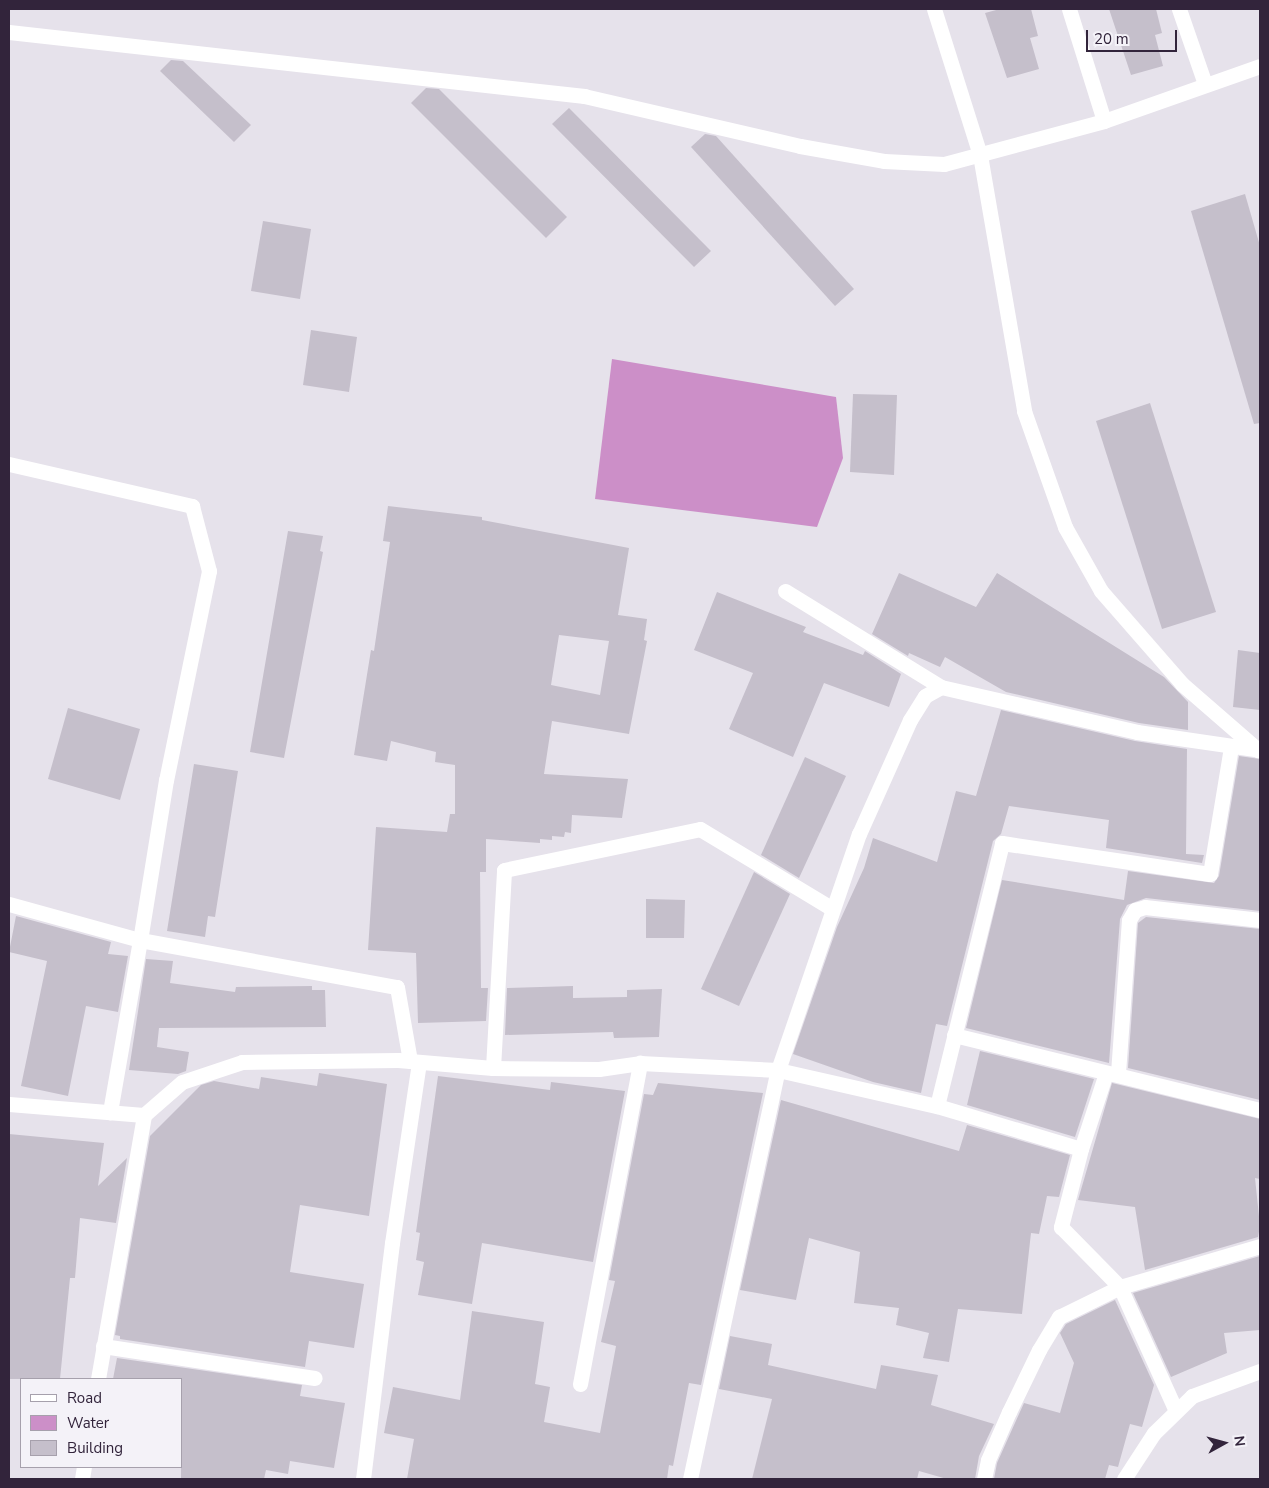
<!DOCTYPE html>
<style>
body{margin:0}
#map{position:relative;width:1269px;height:1488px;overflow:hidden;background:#e6e2eb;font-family:"Nunito Sans",sans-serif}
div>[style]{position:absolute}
.water>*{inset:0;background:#cc8fc8}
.building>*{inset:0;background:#c5bfcb}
.minor>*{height:15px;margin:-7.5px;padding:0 7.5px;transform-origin:7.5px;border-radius:7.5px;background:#fff}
span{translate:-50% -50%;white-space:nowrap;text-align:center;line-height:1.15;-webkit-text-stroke:4px #f4f2f8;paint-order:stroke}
.frame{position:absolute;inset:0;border:10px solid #32243b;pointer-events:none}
.legend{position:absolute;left:20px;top:1378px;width:162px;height:90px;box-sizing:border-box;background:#f4f2f8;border:1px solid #a6a0ac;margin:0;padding:6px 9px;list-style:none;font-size:15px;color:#32243b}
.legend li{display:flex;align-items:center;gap:10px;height:25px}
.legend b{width:25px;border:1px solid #a6a0ac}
.north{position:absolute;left:1199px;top:1418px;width:50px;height:50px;-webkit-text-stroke:4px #f4f2f8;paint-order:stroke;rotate:83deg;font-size:14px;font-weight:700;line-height:20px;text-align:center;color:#32243b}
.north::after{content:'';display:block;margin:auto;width:18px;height:22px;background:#32243b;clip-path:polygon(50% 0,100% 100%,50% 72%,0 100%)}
.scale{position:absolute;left:1086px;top:30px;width:91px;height:22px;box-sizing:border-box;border:2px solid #32243b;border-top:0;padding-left:6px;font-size:15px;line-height:18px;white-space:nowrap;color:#32243b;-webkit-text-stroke:4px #f4f2f8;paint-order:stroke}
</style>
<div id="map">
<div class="water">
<i style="clip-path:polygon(612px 359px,836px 397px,843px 458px,817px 527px,595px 499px)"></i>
</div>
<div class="building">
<i style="clip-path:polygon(1000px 9px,1031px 9px,1038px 36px,1030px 38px,1039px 69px,1007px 78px,985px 13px)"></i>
<i style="clip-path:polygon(1109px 9px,1156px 9px,1162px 33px,1155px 35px,1163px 66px,1131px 75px)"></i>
<i style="clip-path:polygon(171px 60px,183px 61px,251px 125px,234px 142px,160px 71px)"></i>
<i style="clip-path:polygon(426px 88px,439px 89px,567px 217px,546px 238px,411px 103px)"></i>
<i style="clip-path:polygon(569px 108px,711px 251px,694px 267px,552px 124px)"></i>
<i style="clip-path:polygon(705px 134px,716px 136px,854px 289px,835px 306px,691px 147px)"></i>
<i style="clip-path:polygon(1245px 194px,1260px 246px,1260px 423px,1254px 424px,1191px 211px)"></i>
<i style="clip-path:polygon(263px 221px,311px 229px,300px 299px,251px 291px)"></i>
<i style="clip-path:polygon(311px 330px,357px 337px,349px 392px,303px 385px)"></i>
<i style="clip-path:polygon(853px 394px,897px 395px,894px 475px,850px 472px)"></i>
<i style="clip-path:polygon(1150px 403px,1216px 612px,1162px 629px,1096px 421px)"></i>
<i style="clip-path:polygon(evenodd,388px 506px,482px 517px,482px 520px,629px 548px,618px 615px,647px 619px,644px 640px,647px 641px,629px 734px,552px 721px,544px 774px,628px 779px,622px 818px,572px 815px,571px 833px,565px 832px,564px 837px,552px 836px,552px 840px,540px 839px,540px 843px,486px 839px,486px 872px,480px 872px,481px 988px,488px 988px,486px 1021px,418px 1023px,416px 953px,368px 950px,376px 827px,447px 832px,450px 814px,455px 814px,455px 765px,435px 762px,436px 752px,391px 741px,387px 761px,354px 755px,371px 650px,374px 651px,390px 542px,383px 541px,388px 506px,559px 635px,609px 641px,600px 695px,551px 685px,559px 635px)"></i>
<i style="clip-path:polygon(288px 531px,323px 536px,320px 551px,323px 552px,284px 758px,250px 752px)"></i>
<i style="clip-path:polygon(899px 573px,976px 607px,997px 573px,1164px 677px,1188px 702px,1188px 730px,1139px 723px,1006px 692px,945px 657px,940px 667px,909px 653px,908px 656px,872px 634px)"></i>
<i style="clip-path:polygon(717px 592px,806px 627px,803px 632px,863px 655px,865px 651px,901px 674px,889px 707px,824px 683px,793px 757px,729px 729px,753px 673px,694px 650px)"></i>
<i style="clip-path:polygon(1238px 650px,1260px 653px,1260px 710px,1233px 707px)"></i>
<i style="clip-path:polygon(68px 708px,140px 729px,120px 800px,48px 779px)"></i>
<i style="clip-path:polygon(1001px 710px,1135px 741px,1187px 749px,1186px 854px,1204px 855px,1202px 863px,1106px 848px,1109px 820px,1009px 806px,1001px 834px,993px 841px,947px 1026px,936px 1024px,921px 1093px,873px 1082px,793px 1054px,837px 927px,864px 868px,873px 838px,937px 862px,956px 791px,976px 796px)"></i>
<i style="clip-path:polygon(1239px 756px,1260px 759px,1260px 911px,1146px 898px,1127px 905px,1120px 919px,1109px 1063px,966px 1028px,1002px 880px,1124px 900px,1128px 871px,1214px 883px,1219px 876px)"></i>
<i style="clip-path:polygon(805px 757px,846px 776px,799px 878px,761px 855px)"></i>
<i style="clip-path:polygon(194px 764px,238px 771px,215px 917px,208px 916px,205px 937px,167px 931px)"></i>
<i style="clip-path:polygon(754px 872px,790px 894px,739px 1006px,701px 989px)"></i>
<i style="clip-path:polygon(646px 899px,685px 900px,684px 938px,646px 938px)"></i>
<i style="clip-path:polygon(16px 916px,111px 942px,108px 954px,128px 956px,118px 1012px,86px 1006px,68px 1096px,21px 1086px,47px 961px,9px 952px)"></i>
<i style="clip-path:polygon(1146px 917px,1260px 929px,1260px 1100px,1128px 1068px,1138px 923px)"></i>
<i style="clip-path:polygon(146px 959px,173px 961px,170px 983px,235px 992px,236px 987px,312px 986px,312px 990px,325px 990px,326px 1027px,159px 1028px,157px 1047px,189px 1052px,186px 1071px,178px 1074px,129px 1070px)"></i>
<i style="clip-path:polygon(573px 986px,573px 998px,627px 997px,627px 990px,662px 989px,659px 1037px,614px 1038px,613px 1032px,505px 1035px,507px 988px)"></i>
<i style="clip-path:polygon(980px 1051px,1094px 1079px,1075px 1137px,967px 1105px)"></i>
<i style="clip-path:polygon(319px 1073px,387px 1084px,369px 1216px,300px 1205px,290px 1272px,364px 1284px,354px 1348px,309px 1341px,305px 1367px,120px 1339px,120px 1336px,115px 1335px,150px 1136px,201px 1085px,214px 1081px,259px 1089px,261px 1077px,317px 1086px)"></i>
<i style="clip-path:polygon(438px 1076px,550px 1090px,551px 1082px,625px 1091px,593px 1262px,482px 1243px,472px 1304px,418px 1295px,424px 1262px,416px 1260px,420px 1233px,416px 1232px)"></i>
<i style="clip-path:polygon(658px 1083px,763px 1093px,701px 1385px,689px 1383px,673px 1466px,669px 1465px,667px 1479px,407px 1479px,414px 1439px,384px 1433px,393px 1387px,460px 1400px,472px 1311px,544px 1322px,535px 1384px,550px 1387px,544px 1422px,600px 1433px,616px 1346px,601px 1342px,615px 1281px,609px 1280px,644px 1094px,653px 1095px)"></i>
<i style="clip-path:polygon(1112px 1083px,1260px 1119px,1260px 1179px,1255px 1178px,1260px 1226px,1258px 1237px,1145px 1270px,1135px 1207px,1078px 1200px)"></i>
<i style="clip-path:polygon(781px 1100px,959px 1151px,967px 1125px,1070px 1155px,1059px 1197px,1047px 1196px,1039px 1234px,1031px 1233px,1022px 1314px,958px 1309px,949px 1362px,923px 1358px,929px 1333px,896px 1325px,899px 1308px,854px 1303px,860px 1252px,809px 1238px,796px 1300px,740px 1290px)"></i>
<i style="clip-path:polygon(9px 1134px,104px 1143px,98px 1186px,127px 1158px,116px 1223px,80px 1218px,75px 1278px,70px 1278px,60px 1379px,9px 1379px)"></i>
<i style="clip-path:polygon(1260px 1256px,1260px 1330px,1224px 1333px,1227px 1353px,1171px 1377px,1133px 1293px)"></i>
<i style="clip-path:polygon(1115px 1300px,1154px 1385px,1142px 1427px,1130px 1424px,1118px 1467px,1109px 1465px,1105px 1479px,994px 1479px,997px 1463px,1024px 1403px,1060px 1413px,1074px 1363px,1060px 1333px,1066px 1324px)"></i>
<i style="clip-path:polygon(730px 1336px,772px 1344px,768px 1365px,876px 1389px,881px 1365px,938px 1375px,931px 1405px,994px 1424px,979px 1456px,975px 1479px,947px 1479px,919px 1471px,917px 1479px,752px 1479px,772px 1399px,719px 1389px)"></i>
<i style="clip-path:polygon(117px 1358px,302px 1385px,300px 1396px,345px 1403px,334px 1468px,290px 1461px,288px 1474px,266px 1470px,264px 1479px,181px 1479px,181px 1379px,113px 1379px)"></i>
</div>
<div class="minor">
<i style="left:934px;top:9px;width:153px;rotate:72.5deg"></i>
<i style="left:980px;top:155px;width:260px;rotate:80.2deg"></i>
<i style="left:1024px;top:411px;width:123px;rotate:70.5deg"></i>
<i style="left:1065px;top:527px;width:73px;rotate:60.6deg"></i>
<i style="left:1101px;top:591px;width:123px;rotate:48.9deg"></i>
<i style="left:1182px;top:684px;width:101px;rotate:41deg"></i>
<i style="left:1069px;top:9px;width:117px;rotate:72.6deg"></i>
<i style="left:1179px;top:9px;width:79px;rotate:70.9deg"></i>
<i style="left:9px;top:32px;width:579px;rotate:6.35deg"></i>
<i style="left:584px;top:96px;width:222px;rotate:13deg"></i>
<i style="left:800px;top:146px;width:85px;rotate:10.1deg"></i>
<i style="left:884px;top:161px;width:60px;rotate:2.9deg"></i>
<i style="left:944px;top:164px;width:166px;rotate:-15deg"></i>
<i style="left:1104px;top:121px;width:165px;rotate:-19.4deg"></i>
<i style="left:9px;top:464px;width:188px;rotate:12.9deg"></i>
<i style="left:192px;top:506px;width:67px;rotate:75.3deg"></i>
<i style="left:209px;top:571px;width:213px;rotate:101.6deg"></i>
<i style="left:166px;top:780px;width:162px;rotate:99.2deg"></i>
<i style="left:140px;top:940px;width:261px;rotate:10.4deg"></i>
<i style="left:397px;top:987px;width:75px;rotate:80deg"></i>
<i style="left:785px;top:591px;width:183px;rotate:31.6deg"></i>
<i style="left:9px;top:904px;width:136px;rotate:15.4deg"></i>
<i style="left:140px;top:940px;width:175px;rotate:99.9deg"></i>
<i style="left:954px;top:1035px;width:315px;rotate:13.8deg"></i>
<i style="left:493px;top:1068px;width:198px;rotate:-86.8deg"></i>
<i style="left:504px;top:870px;width:200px;rotate:-11.8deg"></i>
<i style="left:700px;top:829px;width:153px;rotate:31.1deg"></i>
<i style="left:1106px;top:1073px;width:80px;rotate:108.2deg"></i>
<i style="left:1081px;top:1149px;width:81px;rotate:104.4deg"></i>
<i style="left:1061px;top:1227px;width:84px;rotate:45.5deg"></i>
<i style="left:1120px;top:1287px;width:136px;rotate:65.7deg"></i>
<i style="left:1118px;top:1073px;width:153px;rotate:-85.9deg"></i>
<i style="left:1129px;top:920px;width:12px;rotate:-59deg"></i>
<i style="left:1135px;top:910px;width:10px;rotate:-17deg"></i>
<i style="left:1145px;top:907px;width:116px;rotate:6.4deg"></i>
<i style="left:9px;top:1104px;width:135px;rotate:4.7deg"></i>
<i style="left:937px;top:1106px;width:271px;rotate:-76.1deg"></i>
<i style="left:1002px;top:843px;width:210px;rotate:8.5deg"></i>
<i style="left:1210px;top:874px;width:129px;rotate:-80.6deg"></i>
<i style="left:103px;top:1346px;width:214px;rotate:8.6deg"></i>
<i style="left:98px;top:1379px;width:268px;rotate:-80.1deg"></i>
<i style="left:144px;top:1115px;width:50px;rotate:-41deg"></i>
<i style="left:182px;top:1082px;width:63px;rotate:-18.4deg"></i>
<i style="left:242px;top:1062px;width:156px;rotate:-0.7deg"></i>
<i style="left:398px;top:1060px;width:95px;rotate:4.8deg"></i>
<i style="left:493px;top:1068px;width:106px;rotate:0.5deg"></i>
<i style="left:599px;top:1069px;width:41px;rotate:-8.3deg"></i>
<i style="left:640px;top:1063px;width:138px;rotate:2.9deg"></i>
<i style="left:778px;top:1070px;width:163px;rotate:12.8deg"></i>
<i style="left:937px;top:1106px;width:150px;rotate:16.6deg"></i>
<i style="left:580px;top:1384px;width:327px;rotate:-79.4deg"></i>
<i style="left:82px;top:1479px;width:12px;rotate:-81deg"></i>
<i style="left:363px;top:1479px;width:238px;rotate:-83deg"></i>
<i style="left:392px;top:1243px;width:182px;rotate:-81.5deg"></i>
<i style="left:690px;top:1479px;width:418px;rotate:-77.9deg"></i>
<i style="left:778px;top:1070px;width:250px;rotate:-71.1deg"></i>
<i style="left:859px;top:834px;width:125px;rotate:-65.9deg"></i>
<i style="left:910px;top:720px;width:28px;rotate:-58deg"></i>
<i style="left:925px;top:696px;width:18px;rotate:-29deg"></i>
<i style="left:941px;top:687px;width:201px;rotate:12.9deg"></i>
<i style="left:1137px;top:732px;width:124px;rotate:8.3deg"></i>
<i style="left:984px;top:1479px;width:19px;rotate:-78deg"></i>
<i style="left:988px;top:1460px;width:52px;rotate:-66.4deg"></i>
<i style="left:1009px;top:1412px;width:69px;rotate:-64.2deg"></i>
<i style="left:1039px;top:1350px;width:39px;rotate:-59deg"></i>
<i style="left:1059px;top:1317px;width:68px;rotate:-26.2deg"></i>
<i style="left:1120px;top:1287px;width:146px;rotate:-16.3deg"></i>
<i style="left:1124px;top:1479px;width:55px;rotate:-56.9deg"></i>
<i style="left:1154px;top:1433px;width:53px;rotate:-44.2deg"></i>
<i style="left:1192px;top:1396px;width:72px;rotate:-20.2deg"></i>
</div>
<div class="frame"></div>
<ul class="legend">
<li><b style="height:6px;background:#fff"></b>Road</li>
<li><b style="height:14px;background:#cc8fc8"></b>Water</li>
<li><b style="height:14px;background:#c5bfcb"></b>Building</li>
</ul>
<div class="north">N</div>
<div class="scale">20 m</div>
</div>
